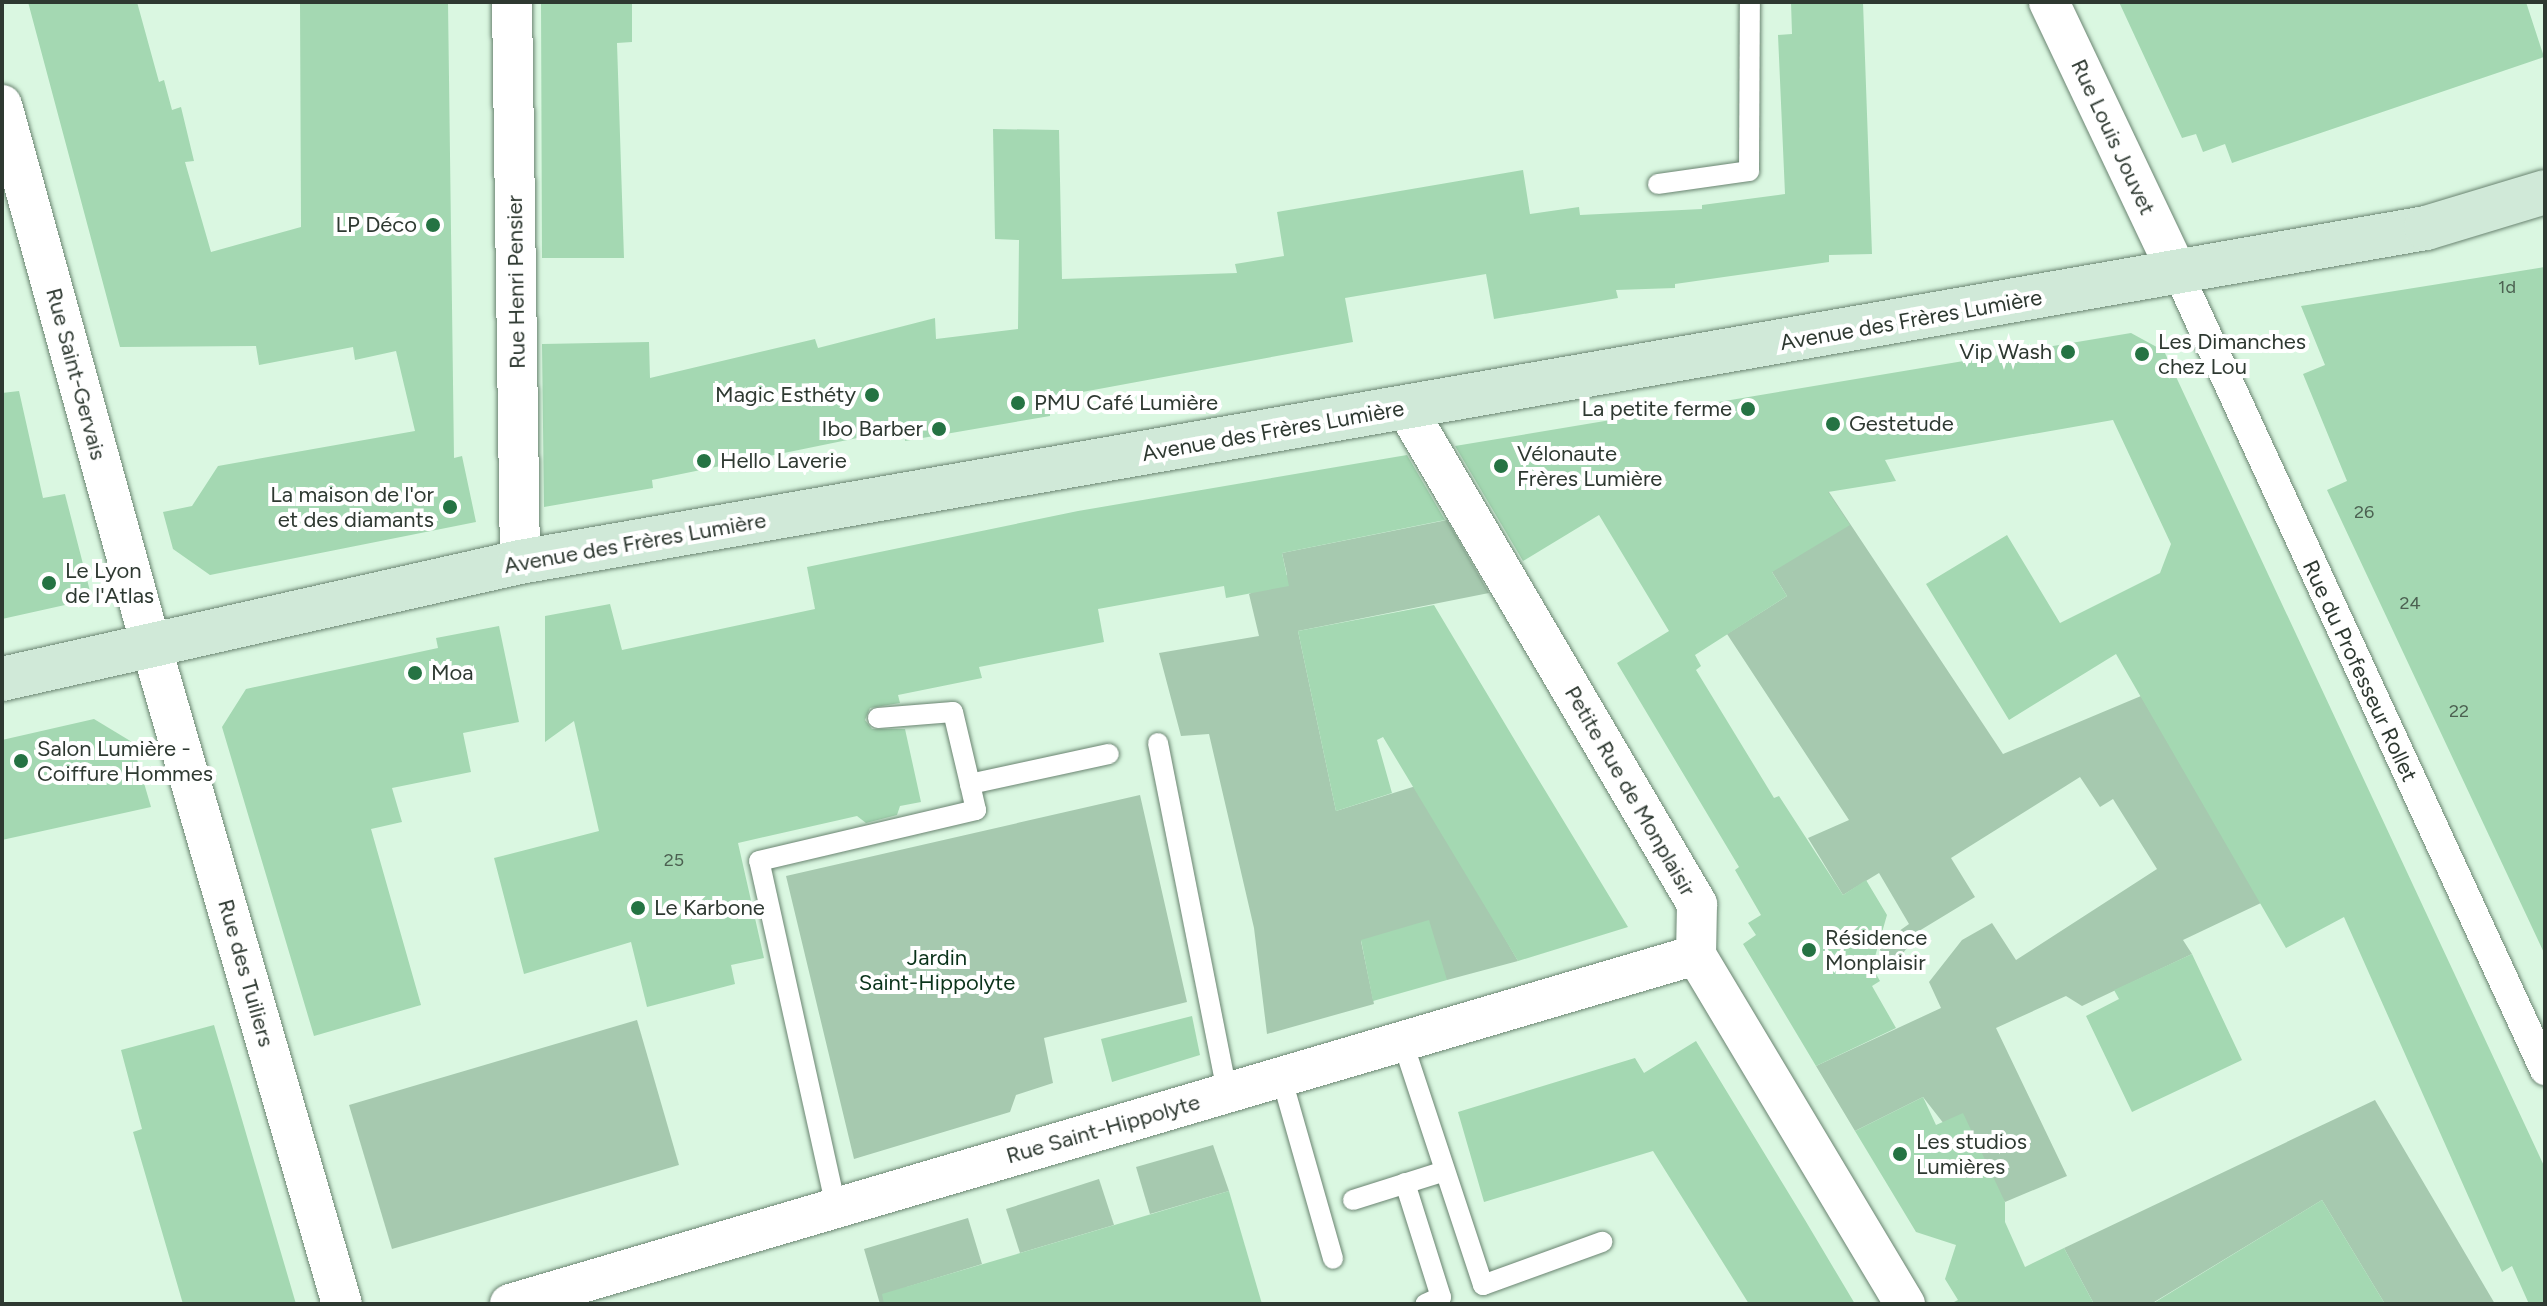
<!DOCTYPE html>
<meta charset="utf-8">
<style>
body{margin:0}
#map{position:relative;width:2547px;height:1306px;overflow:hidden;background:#daf7e1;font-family:Figtree,sans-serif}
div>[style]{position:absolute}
.green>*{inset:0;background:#a6c9af}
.building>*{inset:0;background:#a4d8b2}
.roads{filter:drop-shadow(0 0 2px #6a8471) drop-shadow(0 0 2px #6a8471)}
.service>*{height:20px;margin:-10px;padding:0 10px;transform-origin:10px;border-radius:10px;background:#fff}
.pedestrian>*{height:30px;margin:-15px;padding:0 15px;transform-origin:15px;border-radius:15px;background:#fff}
.minor>*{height:40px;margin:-20px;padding:0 20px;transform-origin:20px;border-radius:20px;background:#fff}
.secondary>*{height:44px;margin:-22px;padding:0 22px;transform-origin:22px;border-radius:22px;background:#d0e9d8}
.dots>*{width:22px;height:22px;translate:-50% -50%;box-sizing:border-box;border:4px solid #fff;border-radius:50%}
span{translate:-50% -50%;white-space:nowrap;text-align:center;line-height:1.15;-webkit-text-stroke:8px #fff;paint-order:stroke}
.number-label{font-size:18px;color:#4c6151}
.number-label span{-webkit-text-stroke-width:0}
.street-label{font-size:22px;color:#2e3931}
.poi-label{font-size:22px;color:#2e3931}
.right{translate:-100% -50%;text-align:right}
.left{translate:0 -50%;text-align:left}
.park-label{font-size:22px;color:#0a331a}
.frame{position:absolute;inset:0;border:4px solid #2e3931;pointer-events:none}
</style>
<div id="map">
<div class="green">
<i style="clip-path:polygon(1821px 480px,2003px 754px,2141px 696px,2261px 903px,2183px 940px,2192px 954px,2082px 1006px,2066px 996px,1996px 1028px,2067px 1176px,2005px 1202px,1923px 1097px,1855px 1131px,1816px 1066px,1941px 1008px,1929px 982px,1962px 940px,1992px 923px,2016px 960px,2157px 869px,2113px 799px,2100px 807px,2080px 777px,1951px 858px,1975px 897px,1919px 931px,1891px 970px,1878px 946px,1909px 924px,1879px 873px,1843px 895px,1808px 838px,1849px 820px,1727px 634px,1787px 596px,1746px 530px)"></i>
<i style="clip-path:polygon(1447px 520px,1489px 593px,1298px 631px,1336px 811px,1451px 775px,1429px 806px,1518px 961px,1447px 980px,1361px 941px,1374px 1004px,1267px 1034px,1254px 928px,1209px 734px,1181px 736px,1159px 653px,1259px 636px,1249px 594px,1287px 575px,1282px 553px)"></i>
<i style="clip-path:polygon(1140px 795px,1187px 1002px,1044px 1038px,1053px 1083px,1016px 1095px,1010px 1112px,854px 1159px,786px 876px)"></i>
<i style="clip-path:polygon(637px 1020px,679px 1165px,392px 1249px,349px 1105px)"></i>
<i style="clip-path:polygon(2375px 1100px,2495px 1304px,2385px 1304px,2322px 1200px,2151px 1304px,2094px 1304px,2064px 1248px)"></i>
<i style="clip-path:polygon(1213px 1145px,1229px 1191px,1150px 1214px,1136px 1167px)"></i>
<i style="clip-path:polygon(1099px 1179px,1114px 1225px,1020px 1253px,1006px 1209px)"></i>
<i style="clip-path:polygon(968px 1218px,982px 1264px,907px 1287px,912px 1304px,880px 1304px,864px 1249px)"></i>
</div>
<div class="building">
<i style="clip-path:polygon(28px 2px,137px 2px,159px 82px,164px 80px,172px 110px,181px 107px,194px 161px,185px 162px,211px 252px,301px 227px,300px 2px,448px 2px,454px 458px,462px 456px,476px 522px,210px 575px,173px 549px,163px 512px,192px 506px,218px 466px,415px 431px,396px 351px,355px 360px,353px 347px,259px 365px,256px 346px,120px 347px)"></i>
<i style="clip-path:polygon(541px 2px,632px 2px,632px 42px,617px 43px,624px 258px,542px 258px)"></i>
<i style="clip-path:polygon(1791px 2px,1863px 2px,1872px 254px,1829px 255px,1829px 262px,1675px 284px,1675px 288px,1616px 290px,1618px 298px,1494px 319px,1486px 274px,1345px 298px,1353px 342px,1050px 398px,1050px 416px,905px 441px,906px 428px,652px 480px,653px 488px,544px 507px,542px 344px,649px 342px,650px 378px,815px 339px,818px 348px,935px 318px,936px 339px,1018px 329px,1019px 240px,995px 239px,993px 129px,1059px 130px,1062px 279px,1237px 273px,1235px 264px,1284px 256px,1277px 212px,1523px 170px,1530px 214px,1579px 207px,1580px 215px,1702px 209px,1702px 205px,1785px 194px,1778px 35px,1792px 34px)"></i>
<i style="clip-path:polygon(2119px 2px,2526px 2px,2544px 57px,2232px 163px,2225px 144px,2203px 152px,2196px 134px,2182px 138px)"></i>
<i style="clip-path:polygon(2545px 267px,2545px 955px,2327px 490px,2347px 481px,2303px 374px,2325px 365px,2301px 306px)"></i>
<i style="clip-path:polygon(2131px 333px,2164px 351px,2545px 1168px,2545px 1304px,2529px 1304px,2512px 1266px,2502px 1272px,2344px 917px,2286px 948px,2116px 654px,2009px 720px,1926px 584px,2007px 535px,2060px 623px,2160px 573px,2171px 544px,2113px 420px,1885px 460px,1896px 481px,1828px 492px,1850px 525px,1772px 572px,1787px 596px,1695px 655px,1701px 666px,1696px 670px,1774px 798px,1779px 796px,1843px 895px,1866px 880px,1887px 915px,1872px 967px,1880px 981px,1872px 986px,1896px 1028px,1816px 1066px,1743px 944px,1756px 935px,1748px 923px,1761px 915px,1735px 870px,1739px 867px,1617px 663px,1669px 631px,1599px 515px,1523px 561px,1455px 446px)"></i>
<i style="clip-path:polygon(19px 391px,43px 498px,65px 494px,92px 599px,2px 619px,2px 393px)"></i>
<i style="clip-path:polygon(1407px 455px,1445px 520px,1282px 553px,1289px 586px,1226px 598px,1224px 586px,1098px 609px,1104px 642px,979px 667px,982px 678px,898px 695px,900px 703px,870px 708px,865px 720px,872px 729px,905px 729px,921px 802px,900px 806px,897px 815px,866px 823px,857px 816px,738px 843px,764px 958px,731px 965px,735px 984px,647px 1007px,631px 942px,524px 974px,494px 858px,599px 831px,574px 721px,545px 742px,545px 616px,610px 604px,622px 650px,815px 609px,807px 567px,1078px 511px)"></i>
<i style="clip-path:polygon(1434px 605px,1523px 754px,1628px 927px,1518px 961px,1383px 737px,1377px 740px,1392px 793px,1336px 811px,1298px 631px)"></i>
<i style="clip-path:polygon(499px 626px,519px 722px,463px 733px,471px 772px,392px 788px,402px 822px,371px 829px,421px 1005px,314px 1036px,222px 727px,246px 689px,438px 648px,436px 638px)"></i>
<i style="clip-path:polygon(94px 719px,132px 742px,151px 807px,2px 840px,2px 740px)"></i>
<i style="clip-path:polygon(1429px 920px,1447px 980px,1373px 1001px,1361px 940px)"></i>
<i style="clip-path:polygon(2192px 954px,2242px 1060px,2132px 1112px,2086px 1016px,2119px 999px,2114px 990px)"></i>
<i style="clip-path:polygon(1192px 1016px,1200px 1055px,1112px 1082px,1101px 1039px)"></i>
<i style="clip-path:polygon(214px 1025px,231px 1082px,296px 1304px,183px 1304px,133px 1132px,142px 1129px,121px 1050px)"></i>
<i style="clip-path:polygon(1696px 1041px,1805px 1220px,1855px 1304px,1749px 1304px,1653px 1151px,1484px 1202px,1458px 1112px,1635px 1058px,1644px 1073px)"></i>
<i style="clip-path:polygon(1923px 1097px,1936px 1125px,1963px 1113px,2005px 1202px,2005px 1222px,2025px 1267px,2064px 1248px,2094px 1304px,1950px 1304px,1958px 1300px,1945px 1279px,1956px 1245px,1916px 1232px,1855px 1131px)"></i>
<i style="clip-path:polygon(1229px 1191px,1262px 1304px,884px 1304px,882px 1294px)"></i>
<i style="clip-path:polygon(2322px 1200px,2385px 1304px,2152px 1304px)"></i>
</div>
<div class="roads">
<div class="service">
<i style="left:1658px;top:184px;width:92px;rotate:-8.1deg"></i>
<i style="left:1749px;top:171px;width:169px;rotate:-89.7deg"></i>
<i style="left:878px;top:718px;width:75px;rotate:-4.6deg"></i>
<i style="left:953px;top:712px;width:74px;rotate:76.7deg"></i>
<i style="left:1158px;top:743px;width:356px;rotate:78.8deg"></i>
<i style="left:1402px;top:1040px;width:258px;rotate:71.7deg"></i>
<i style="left:1483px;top:1285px;width:127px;rotate:-19.9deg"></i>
<i style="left:1281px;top:1076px;width:190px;rotate:74.1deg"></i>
<i style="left:1405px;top:1183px;width:120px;rotate:72.5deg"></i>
<i style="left:1441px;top:1297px;width:17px;rotate:156deg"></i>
<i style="left:1353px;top:1200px;width:96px;rotate:-17.5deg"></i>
<i style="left:836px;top:1207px;width:354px;rotate:-102.5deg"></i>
<i style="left:759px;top:861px;width:223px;rotate:-13.2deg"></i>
<i style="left:976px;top:810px;width:27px;rotate:-103deg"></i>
<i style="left:970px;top:784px;width:142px;rotate:-12.2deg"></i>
</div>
<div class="pedestrian">
<i style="left:2177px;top:271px;width:880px;rotate:65.27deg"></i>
</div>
<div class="minor">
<i style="left:512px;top:2px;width:560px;rotate:89.18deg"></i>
<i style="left:2049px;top:2px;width:298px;rotate:64.6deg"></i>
<i style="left:2px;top:105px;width:557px;rotate:74.59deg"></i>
<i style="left:150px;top:642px;width:689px;rotate:73.83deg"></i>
<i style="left:1406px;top:408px;width:575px;rotate:59.6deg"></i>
<i style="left:1697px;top:904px;width:51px;rotate:91.1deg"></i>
<i style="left:1696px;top:955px;width:407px;rotate:59.1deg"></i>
<i style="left:510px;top:1304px;width:1236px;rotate:-16.4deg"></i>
</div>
<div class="secondary">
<i style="left:2px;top:679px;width:531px;rotate:-12.73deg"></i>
<i style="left:520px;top:562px;width:1935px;rotate:-9.94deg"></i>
<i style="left:2426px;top:228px;width:124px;rotate:-16.8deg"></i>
</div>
</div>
<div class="dots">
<i style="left:433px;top:225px;background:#257343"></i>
<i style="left:2068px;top:352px;background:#257343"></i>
<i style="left:2142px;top:354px;background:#257343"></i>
<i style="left:872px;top:395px;background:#257343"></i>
<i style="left:1018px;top:403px;background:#257343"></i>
<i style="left:1748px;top:409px;background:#257343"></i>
<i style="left:1833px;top:424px;background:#257343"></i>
<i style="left:939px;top:429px;background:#257343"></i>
<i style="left:704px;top:461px;background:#257343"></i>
<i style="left:1501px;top:466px;background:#257343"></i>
<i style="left:450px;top:507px;background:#257343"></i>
<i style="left:49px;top:583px;background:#257343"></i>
<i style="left:415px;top:673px;background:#257343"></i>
<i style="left:21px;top:761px;background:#257343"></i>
<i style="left:638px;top:908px;background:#257343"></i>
<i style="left:1809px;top:950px;background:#257343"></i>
<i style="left:1900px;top:1154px;background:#257343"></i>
</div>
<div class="number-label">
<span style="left:2507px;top:287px">1d</span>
<span style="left:2364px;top:512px">26</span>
<span style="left:2410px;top:603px">24</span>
<span style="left:2459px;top:711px">22</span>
<span style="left:674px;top:860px">25</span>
</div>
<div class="street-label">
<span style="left:2113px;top:137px;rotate:65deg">Rue Louis Jouvet</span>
<span style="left:516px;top:282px;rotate:-91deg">Rue Henri Pensier</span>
<span style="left:1911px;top:320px;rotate:-10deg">Avenue des Frères Lumière</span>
<span style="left:76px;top:374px;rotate:75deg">Rue Saint-Gervais</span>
<span style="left:1273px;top:431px;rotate:-10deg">Avenue des Frères Lumière</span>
<span style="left:635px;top:543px;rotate:-10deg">Avenue des Frères Lumière</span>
<span style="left:2360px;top:671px;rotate:65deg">Rue du Professeur Rollet</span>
<span style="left:1630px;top:791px;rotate:60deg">Petite Rue de Monplaisir</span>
<span style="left:246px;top:973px;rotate:74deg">Rue des Tuiliers</span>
<span style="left:1103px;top:1129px;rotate:-16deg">Rue Saint-Hippolyte</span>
</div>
<div class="poi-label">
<span class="right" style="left:417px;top:225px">LP Déco</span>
<span class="left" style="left:2158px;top:354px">Les Dimanches<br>chez Lou</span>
<span class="right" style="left:2052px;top:352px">Vip Wash</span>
<span class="right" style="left:856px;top:395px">Magic Esthéty</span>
<span class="left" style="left:1034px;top:403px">PMU Café Lumière</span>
<span class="right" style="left:1732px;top:409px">La petite ferme</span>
<span class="left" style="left:1849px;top:424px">Gestetude</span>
<span class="right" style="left:923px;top:429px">Ibo Barber</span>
<span class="left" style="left:1517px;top:466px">Vélonaute<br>Frères Lumière</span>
<span class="left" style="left:720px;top:461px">Hello Laverie</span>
<span class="right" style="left:434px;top:507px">La maison de l'or<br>et des diamants</span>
<span class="left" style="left:65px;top:583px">Le Lyon<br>de l'Atlas</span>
<span class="left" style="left:431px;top:673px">Moa</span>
<span class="left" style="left:37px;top:761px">Salon Lumière -<br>Coiffure Hommes</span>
<span class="left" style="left:654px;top:908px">Le Karbone</span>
<span class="left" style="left:1825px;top:950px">Résidence<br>Monplaisir</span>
<span class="left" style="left:1916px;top:1154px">Les studios<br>Lumières</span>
</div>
<div class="park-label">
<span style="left:937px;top:970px">Jardin<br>Saint-Hippolyte</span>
</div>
<div class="frame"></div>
</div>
